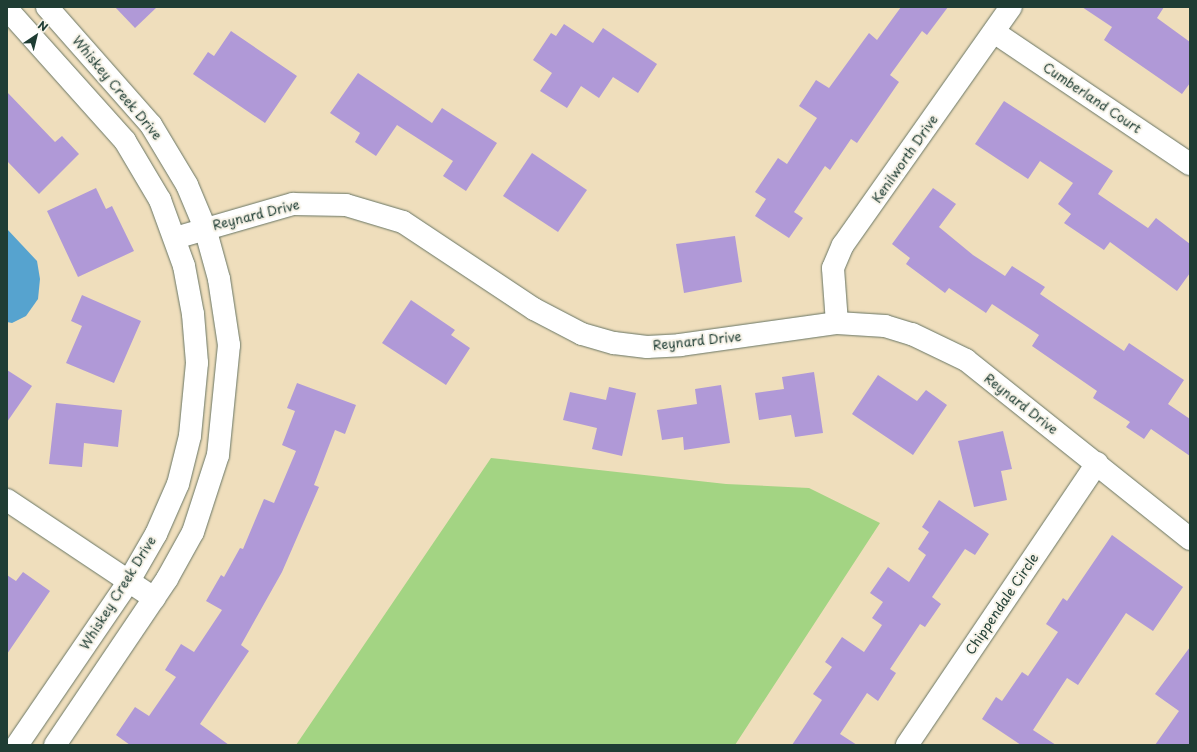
<!DOCTYPE html>
<style>
body{margin:0}
#map{position:relative;width:1197px;height:752px;overflow:hidden;background:#efdebc;font-family:"Playpen Sans",sans-serif}
div>[style]{position:absolute}
.green>*{inset:0;background:#a3d483}
.water>*{inset:0;background:#56a3cf}
.building>*{inset:0;background:#b099d7}
.roads{filter:drop-shadow(0 0 1px #687564) drop-shadow(0 0 1px #687564)}
.street>*{height:22px;margin:-11px;padding:0 11px;transform-origin:11px;border-radius:11px;background:#fff}
.secondary>*{height:22px;margin:-11px;padding:0 11px;transform-origin:11px;border-radius:11px;background:#fff}
span{translate:-50% -50%;white-space:nowrap;text-align:center;line-height:1.15;-webkit-text-stroke:4px #f7f3e8;paint-order:stroke}
.street-label{font-size:13px;color:#1f3d34}
.frame{position:absolute;inset:0;border:8px solid #1f3d34;pointer-events:none}
.north{position:absolute;left:16px;top:16px;width:40px;height:40px;-webkit-text-stroke:3px #f7f3e8;paint-order:stroke;rotate:35deg;font-size:11px;font-weight:700;line-height:16px;text-align:center;color:#1f3d34}
.north::after{content:'';display:block;margin:auto;width:14px;height:18px;background:#1f3d34;clip-path:polygon(50% 0,100% 100%,50% 72%,0 100%)}
</style>
<div id="map">
<div class="green">
<i style="clip-path:polygon(491px 458px,726px 484px,809px 488px,880px 523px,735px 745px,296px 745px)"></i>
</div>
<div class="water">
<i style="clip-path:polygon(7px 229px,37px 261px,40px 279px,38px 299px,26px 316px,12px 323px,7px 322px)"></i>
</div>
<div class="building">
<i style="clip-path:polygon(115px 7px,157px 7px,135px 28px)"></i>
<i style="clip-path:polygon(901px 7px,948px 7px,927px 35px,922px 31px,890px 75px,899px 82px,857px 143px,851px 139px,830px 170px,825px 166px,794px 212px,803px 218px,789px 238px,755px 216px,766px 199px,755px 192px,778px 158px,787px 164px,817px 118px,799px 106px,816px 80px,829px 88px,869px 33px,877px 40px)"></i>
<i style="clip-path:polygon(1082px 7px,1164px 7px,1157px 18px,1190px 42px,1190px 83px,1182px 94px,1104px 40px,1112px 27px)"></i>
<i style="clip-path:polygon(564px 24px,593px 43px,603px 28px,657px 64px,638px 93px,613px 77px,599px 98px,581px 86px,567px 108px,540px 91px,552px 73px,533px 60px,551px 33px,556px 36px)"></i>
<i style="clip-path:polygon(231px 31px,297px 76px,265px 123px,193px 74px,208px 52px,214px 56px)"></i>
<i style="clip-path:polygon(358px 73px,432px 123px,442px 108px,497px 143px,466px 191px,443px 176px,453px 161px,397px 125px,376px 156px,355px 142px,360px 133px,330px 113px)"></i>
<i style="clip-path:polygon(7px 92px,55px 142px,62px 136px,79px 154px,39px 194px,7px 161px)"></i>
<i style="clip-path:polygon(1004px 101px,1113px 171px,1098px 194px,1148px 228px,1156px 218px,1190px 244px,1190px 273px,1177px 291px,1110px 242px,1104px 250px,1064px 223px,1071px 214px,1058px 204px,1073px 183px,1040px 161px,1028px 179px,975px 144px)"></i>
<i style="clip-path:polygon(532px 153px,587px 190px,558px 232px,503px 196px)"></i>
<i style="clip-path:polygon(96px 188px,106px 209px,112px 206px,134px 251px,78px 277px,47px 211px)"></i>
<i style="clip-path:polygon(933px 188px,956px 204px,939px 227px,973px 255px,1005px 276px,1012px 266px,1045px 287px,1040px 294px,1124px 351px,1129px 343px,1184px 380px,1168px 404px,1190px 419px,1190px 456px,1151px 429px,1144px 439px,1126px 427px,1130px 422px,1093px 398px,1097px 391px,1032px 346px,1039px 335px,992px 304px,986px 313px,949px 288px,945px 293px,906px 264px,910px 258px,892px 244px)"></i>
<i style="clip-path:polygon(735px 236px,742px 282px,684px 293px,676px 244px)"></i>
<i style="clip-path:polygon(82px 295px,141px 321px,114px 383px,66px 363px,82px 326px,71px 321px)"></i>
<i style="clip-path:polygon(411px 300px,455px 330px,451px 335px,470px 348px,446px 385px,382px 343px)"></i>
<i style="clip-path:polygon(7px 370px,32px 386px,7px 422px)"></i>
<i style="clip-path:polygon(814px 372px,823px 433px,795px 437px,791px 415px,759px 420px,755px 393px,784px 389px,782px 377px)"></i>
<i style="clip-path:polygon(878px 375px,917px 401px,926px 390px,947px 405px,913px 455px,852px 414px)"></i>
<i style="clip-path:polygon(297px 383px,356px 405px,345px 434px,335px 430px,314px 485px,319px 487px,282px 572px,241px 645px,249px 651px,200px 724px,229px 745px,130px 745px,116px 735px,135px 707px,149px 716px,176px 677px,165px 670px,181px 644px,194px 652px,222px 610px,206px 601px,221px 575px,224px 577px,240px 548px,243px 549px,264px 499px,274px 503px,296px 451px,282px 445px,295px 411px,287px 408px)"></i>
<i style="clip-path:polygon(721px 385px,730px 443px,684px 450px,683px 437px,662px 440px,657px 410px,697px 404px,695px 389px)"></i>
<i style="clip-path:polygon(609px 387px,636px 393px,622px 456px,592px 449px,597px 428px,563px 420px,570px 392px,606px 400px)"></i>
<i style="clip-path:polygon(56px 403px,122px 410px,118px 447px,84px 443px,82px 467px,49px 464px)"></i>
<i style="clip-path:polygon(1003px 431px,1012px 469px,1001px 471px,1007px 500px,974px 507px,958px 441px)"></i>
<i style="clip-path:polygon(939px 500px,989px 534px,975px 555px,965px 549px,932px 597px,941px 604px,925px 627px,920px 624px,890px 669px,896px 673px,878px 701px,867px 693px,840px 734px,857px 745px,792px 745px,822px 700px,813px 694px,832px 667px,825px 662px,842px 637px,864px 652px,882px 625px,872px 618px,883px 602px,870px 593px,888px 567px,909px 582px,926px 555px,918px 549px,929px 532px,922px 527px)"></i>
<i style="clip-path:polygon(1112px 535px,1183px 587px,1153px 631px,1126px 613px,1078px 685px,1067px 678px,1033px 730px,1056px 745px,1021px 745px,982px 719px,996px 697px,1002px 701px,1022px 672px,1028px 676px,1058px 632px,1046px 624px,1063px 598px,1067px 601px)"></i>
<i style="clip-path:polygon(23px 572px,50px 591px,7px 654px,7px 575px,16px 581px)"></i>
<i style="clip-path:polygon(1190px 647px,1190px 745px,1155px 745px,1179px 711px,1155px 694px)"></i>
</div>
<div class="roads">
<div class="street">
<i style="left:994px;top:32px;width:236px;rotate:34deg"></i>
<i style="left:175px;top:238px;width:123px;rotate:-16.1deg"></i>
<i style="left:293px;top:204px;width:53px;rotate:1.1deg"></i>
<i style="left:346px;top:205px;width:59px;rotate:16.6deg"></i>
<i style="left:403px;top:222px;width:157px;rotate:33.6deg"></i>
<i style="left:534px;top:309px;width:54px;rotate:27.5deg"></i>
<i style="left:582px;top:334px;width:33px;rotate:16deg"></i>
<i style="left:614px;top:343px;width:33px;rotate:7deg"></i>
<i style="left:647px;top:347px;width:33px;rotate:-3deg"></i>
<i style="left:680px;top:345px;width:159px;rotate:-8deg"></i>
<i style="left:837px;top:323px;width:48px;rotate:3.6deg"></i>
<i style="left:885px;top:326px;width:28px;rotate:17deg"></i>
<i style="left:912px;top:334px;width:60px;rotate:25.7deg"></i>
<i style="left:966px;top:360px;width:287px;rotate:38.6deg"></i>
<i style="left:837px;top:323px;width:55px;rotate:-94.2deg"></i>
<i style="left:833px;top:268px;width:25px;rotate:-67deg"></i>
<i style="left:843px;top:245px;width:291px;rotate:-54.8deg"></i>
<i style="left:7px;top:500px;width:177px;rotate:33.7deg"></i>
<i style="left:907px;top:745px;width:340px;rotate:-56deg"></i>
</div>
<div class="secondary">
<i style="left:47px;top:7px;width:157px;rotate:48.6deg"></i>
<i style="left:151px;top:125px;width:70px;rotate:59deg"></i>
<i style="left:187px;top:185px;width:47px;rotate:67.3deg"></i>
<i style="left:205px;top:228px;width:53px;rotate:74.6deg"></i>
<i style="left:219px;top:279px;width:67px;rotate:81.4deg"></i>
<i style="left:229px;top:345px;width:111px;rotate:95.7deg"></i>
<i style="left:218px;top:455px;width:81px;rotate:108deg"></i>
<i style="left:193px;top:532px;width:54px;rotate:119deg"></i>
<i style="left:167px;top:579px;width:200px;rotate:124deg"></i>
<i style="left:7px;top:9px;width:177px;rotate:48.2deg"></i>
<i style="left:125px;top:141px;width:69px;rotate:59.3deg"></i>
<i style="left:160px;top:200px;width:70px;rotate:70deg"></i>
<i style="left:184px;top:266px;width:49px;rotate:79.4deg"></i>
<i style="left:193px;top:314px;width:49px;rotate:85.3deg"></i>
<i style="left:197px;top:363px;width:73px;rotate:95.5deg"></i>
<i style="left:190px;top:436px;width:49px;rotate:104deg"></i>
<i style="left:178px;top:484px;width:55px;rotate:113.7deg"></i>
<i style="left:156px;top:534px;width:54px;rotate:119.9deg"></i>
<i style="left:129px;top:581px;width:199px;rotate:124.3deg"></i>
</div>
</div>
<div class="street-label">
<span style="left:117px;top:88px;rotate:50deg">Whiskey Creek Drive</span>
<span style="left:1092px;top:98px;rotate:34deg">Cumberland Court</span>
<span style="left:905px;top:159px;rotate:-55deg">Kenilworth Drive</span>
<span style="left:256px;top:215px;rotate:-14deg">Reynard Drive</span>
<span style="left:697px;top:341px;rotate:-6deg">Reynard Drive</span>
<span style="left:1021px;top:404px;rotate:38deg">Reynard Drive</span>
<span style="left:118px;top:593px;rotate:-58deg">Whiskey Creek Drive</span>
<span style="left:1002px;top:604px;rotate:-56deg">Chippendale Circle</span>
</div>
<div class="frame"></div>
<div class="north">N</div>
</div>
